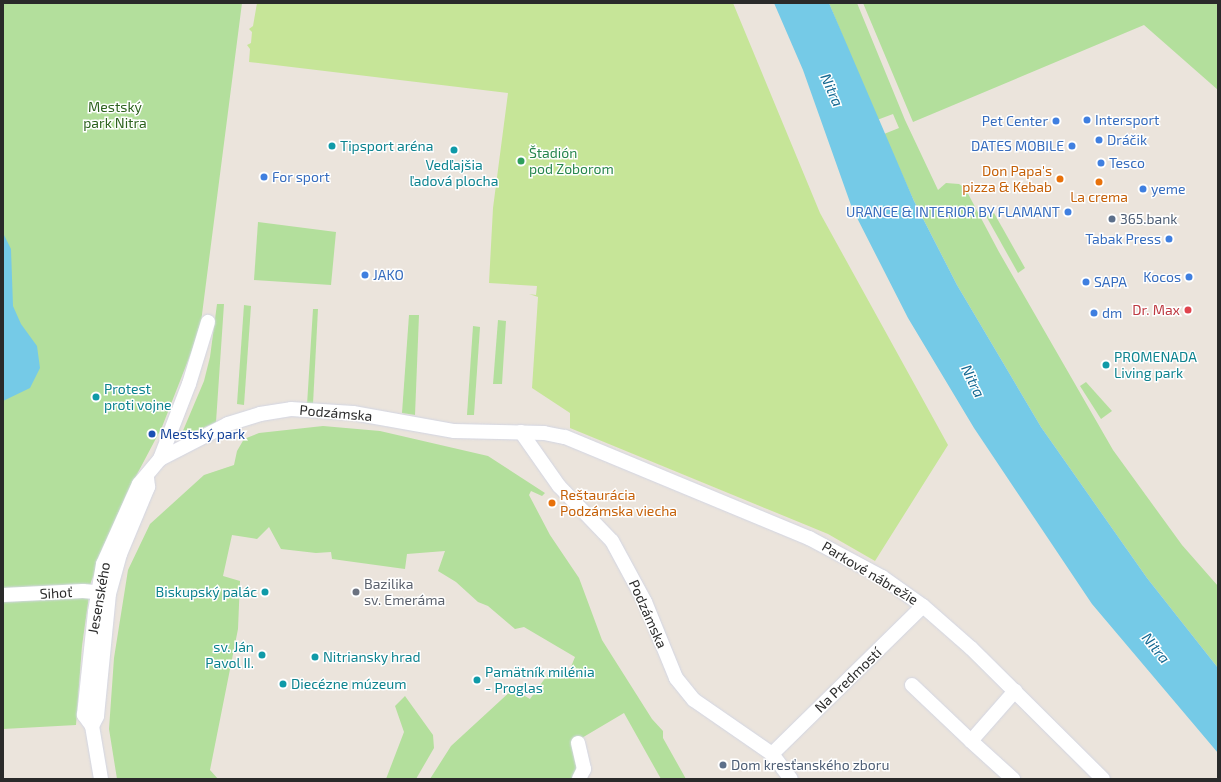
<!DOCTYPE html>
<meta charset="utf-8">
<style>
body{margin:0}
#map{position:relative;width:1221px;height:782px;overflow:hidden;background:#ebe4dc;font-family:"Exo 2",sans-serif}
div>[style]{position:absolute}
.green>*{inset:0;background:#b3df9c}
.pitch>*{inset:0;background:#c6e598}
.water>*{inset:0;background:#75cae7}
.roads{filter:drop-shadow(0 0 1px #d2d5e2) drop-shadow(0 0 1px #d2d5e2)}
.minor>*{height:14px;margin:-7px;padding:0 7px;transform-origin:7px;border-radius:7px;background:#fff}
.dots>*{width:11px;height:11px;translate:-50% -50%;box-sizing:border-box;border:2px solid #fff;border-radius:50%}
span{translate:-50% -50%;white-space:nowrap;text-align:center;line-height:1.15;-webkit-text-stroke:3px #fff;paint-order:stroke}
.park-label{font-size:14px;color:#2d621e}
.shop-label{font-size:14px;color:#366cbe}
.left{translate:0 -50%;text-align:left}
.right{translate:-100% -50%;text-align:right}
.culture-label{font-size:14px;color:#0d838f}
.leisure-label{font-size:14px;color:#27864d}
.food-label{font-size:14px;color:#c56008}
.service-label{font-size:14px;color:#4e5e75}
.health-label{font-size:14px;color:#be3a42}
.street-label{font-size:14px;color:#2a2a2a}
.transit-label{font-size:14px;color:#164399}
.worship-label{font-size:14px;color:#5b616d}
.water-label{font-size:15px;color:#156992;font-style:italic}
.frame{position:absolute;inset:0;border:4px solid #2a2a2a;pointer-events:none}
</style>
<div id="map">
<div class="green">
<i style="clip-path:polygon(3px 3px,242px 3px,200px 330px,162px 427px,126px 495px,91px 582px,82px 646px,76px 725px,3px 729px)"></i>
<i style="clip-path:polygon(829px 3px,857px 3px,905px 120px,938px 190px,946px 183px,959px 184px,965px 188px,999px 252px,1113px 450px,1182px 545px,1218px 586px,1218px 668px,1147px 578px,1041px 427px,957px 285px,914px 201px,884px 134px,899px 128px,893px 114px,877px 120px)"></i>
<i style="clip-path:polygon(863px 3px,1218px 3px,1218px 90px,1144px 25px,913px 122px)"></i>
<i style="clip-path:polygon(994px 213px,1025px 268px,1018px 273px,986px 216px)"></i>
<i style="clip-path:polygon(258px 222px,336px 232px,331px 285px,254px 280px)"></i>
<i style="clip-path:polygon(217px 304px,224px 304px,216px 422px,185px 436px,182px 433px,204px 381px,210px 357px)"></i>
<i style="clip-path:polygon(244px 305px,251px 306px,244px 405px,237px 404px)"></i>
<i style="clip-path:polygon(313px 309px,318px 309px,313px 404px,307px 405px)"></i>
<i style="clip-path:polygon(409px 315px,419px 315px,415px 415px,402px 413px)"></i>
<i style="clip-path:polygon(498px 320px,506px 321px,502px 384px,493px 384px)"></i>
<i style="clip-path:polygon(473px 326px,480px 327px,474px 415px,467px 415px)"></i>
<i style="clip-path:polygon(1086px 382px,1112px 411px,1101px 419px,1080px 386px)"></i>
<i style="clip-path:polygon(323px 426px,380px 431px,488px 456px,545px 493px,542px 496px,531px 491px,529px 495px,550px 535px,579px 578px,602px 640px,652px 719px,663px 731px,663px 738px,686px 779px,661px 779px,624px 713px,575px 742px,579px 770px,574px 779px,430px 779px,451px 746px,513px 689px,530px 699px,551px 670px,566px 679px,575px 657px,524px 627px,515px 629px,488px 606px,478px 602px,456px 582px,438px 571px,445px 551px,407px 554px,405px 569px,332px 559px,331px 552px,316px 553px,281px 549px,269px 527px,257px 539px,232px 535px,223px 576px,240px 581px,238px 629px,210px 770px,218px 779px,117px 779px,109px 729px,114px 658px,128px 570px,150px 524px,204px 475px,234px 465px,237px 451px,244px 439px,259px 433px)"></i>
<i style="clip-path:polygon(405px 696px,433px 735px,434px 748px,416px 779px,386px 779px,404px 732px,395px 706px)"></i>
</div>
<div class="pitch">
<i style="clip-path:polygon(257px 3px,733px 3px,820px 213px,948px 445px,875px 561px,828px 534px,570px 428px,570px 413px,532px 388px,538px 297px,529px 294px,536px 295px,537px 286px,489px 283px,493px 208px,508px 93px,249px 62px,250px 49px,247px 45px,251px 43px,252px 32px,249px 29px,253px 26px)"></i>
</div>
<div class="water">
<i style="clip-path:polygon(774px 3px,829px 3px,914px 201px,957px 285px,1041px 427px,1147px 578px,1218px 668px,1218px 753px,1092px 604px,974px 428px,908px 318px,852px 208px,803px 70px)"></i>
<i style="clip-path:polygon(3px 233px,11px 249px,13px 306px,21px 324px,37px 346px,40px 368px,30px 388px,3px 401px)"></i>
</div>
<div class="roads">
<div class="minor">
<i style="left:521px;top:432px;width:66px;rotate:54.9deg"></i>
<i style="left:559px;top:486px;width:76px;rotate:46.1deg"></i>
<i style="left:612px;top:541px;width:69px;rotate:61.6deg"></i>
<i style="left:645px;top:602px;width:82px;rotate:67.8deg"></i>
<i style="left:676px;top:678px;width:28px;rotate:51deg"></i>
<i style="left:694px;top:700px;width:95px;rotate:34.7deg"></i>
<i style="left:772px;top:754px;width:31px;rotate:53deg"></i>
<i style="left:160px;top:459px;width:76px;rotate:-27.2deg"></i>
<i style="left:228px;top:424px;width:34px;rotate:-17deg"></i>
<i style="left:260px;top:414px;width:31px;rotate:-9deg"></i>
<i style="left:291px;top:409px;width:62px;rotate:3.7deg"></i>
<i style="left:353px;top:413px;width:103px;rotate:10.1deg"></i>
<i style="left:454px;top:431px;width:90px;rotate:1.3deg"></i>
<i style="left:544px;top:433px;width:21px;rotate:11deg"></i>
<i style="left:565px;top:437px;width:264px;rotate:22.5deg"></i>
<i style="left:809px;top:538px;width:83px;rotate:28.1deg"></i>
<i style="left:882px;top:577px;width:50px;rotate:35.3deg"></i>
<i style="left:923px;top:606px;width:64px;rotate:41.2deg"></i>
<i style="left:971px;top:648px;width:186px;rotate:44.8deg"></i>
<i style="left:3px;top:595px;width:80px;rotate:-2.9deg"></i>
<i style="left:83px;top:591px;width:23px;rotate:5deg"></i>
<i style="left:912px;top:685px;width:81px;rotate:43.5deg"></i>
<i style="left:971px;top:741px;width:67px;rotate:-48.7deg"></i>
<i style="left:92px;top:726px;width:11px;rotate:-63deg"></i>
<i style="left:97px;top:716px;width:123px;rotate:-84.4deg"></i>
<i style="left:109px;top:594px;width:41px;rotate:-74.6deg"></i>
<i style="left:120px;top:554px;width:73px;rotate:-67.3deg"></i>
<i style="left:148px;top:487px;width:9px;rotate:-96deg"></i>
<i style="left:971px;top:741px;width:57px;rotate:42.1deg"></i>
<i style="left:578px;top:743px;width:27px;rotate:77deg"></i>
<i style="left:584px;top:769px;width:11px;rotate:117deg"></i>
<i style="left:772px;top:754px;width:211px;rotate:-44.4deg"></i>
<i style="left:101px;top:779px;width:54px;rotate:-99.6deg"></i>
<i style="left:92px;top:726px;width:14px;rotate:-126deg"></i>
<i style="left:84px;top:715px;width:104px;rotate:-83.9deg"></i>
<i style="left:95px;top:612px;width:49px;rotate:-80.5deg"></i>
<i style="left:103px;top:564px;width:88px;rotate:-65.8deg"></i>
<i style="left:139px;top:484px;width:33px;rotate:-50deg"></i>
<i style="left:160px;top:459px;width:80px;rotate:-68.9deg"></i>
<i style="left:189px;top:384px;width:65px;rotate:-73deg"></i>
</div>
</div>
<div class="dots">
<i style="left:1087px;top:120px;background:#3f7fe0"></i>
<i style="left:1056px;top:121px;background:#3f7fe0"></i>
<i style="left:1099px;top:140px;background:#3f7fe0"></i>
<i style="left:332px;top:146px;background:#0f9aa8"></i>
<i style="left:1072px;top:146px;background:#3f7fe0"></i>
<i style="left:454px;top:150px;background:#0f9aa8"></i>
<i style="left:521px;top:161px;background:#2e9e5b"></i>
<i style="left:1101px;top:163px;background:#3f7fe0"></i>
<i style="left:264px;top:177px;background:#3f7fe0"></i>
<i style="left:1060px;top:179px;background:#e8710a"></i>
<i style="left:1099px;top:182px;background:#e8710a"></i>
<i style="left:1143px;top:189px;background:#3f7fe0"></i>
<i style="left:1068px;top:212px;background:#3f7fe0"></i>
<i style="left:1112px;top:219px;background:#5c6f8a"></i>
<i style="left:1169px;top:239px;background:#3f7fe0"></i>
<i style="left:365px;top:275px;background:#3f7fe0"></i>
<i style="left:1189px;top:277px;background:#3f7fe0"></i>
<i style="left:1086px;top:282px;background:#3f7fe0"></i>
<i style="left:1188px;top:310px;background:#e0444e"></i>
<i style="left:1094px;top:313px;background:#3f7fe0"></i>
<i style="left:1106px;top:365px;background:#0f9aa8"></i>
<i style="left:96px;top:397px;background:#0f9aa8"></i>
<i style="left:152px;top:434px;background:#1a4fb4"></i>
<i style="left:552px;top:503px;background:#e8710a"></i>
<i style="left:265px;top:592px;background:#0f9aa8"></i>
<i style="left:356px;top:592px;background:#6b7280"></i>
<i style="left:262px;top:655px;background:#0f9aa8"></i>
<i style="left:315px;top:657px;background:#0f9aa8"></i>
<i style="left:477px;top:680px;background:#0f9aa8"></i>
<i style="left:283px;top:684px;background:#0f9aa8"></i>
<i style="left:723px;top:765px;background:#5c6f8a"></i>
</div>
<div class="park-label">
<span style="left:115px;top:115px">Mestský<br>park Nitra</span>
</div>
<div class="shop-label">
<span class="left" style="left:1095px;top:120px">Intersport</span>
<span class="right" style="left:1048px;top:121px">Pet Center</span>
<span class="left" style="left:1107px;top:140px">Dráčik</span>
<span class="right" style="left:1064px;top:146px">DATES MOBILE</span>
<span class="left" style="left:1109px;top:163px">Tesco</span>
<span class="left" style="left:272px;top:177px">For sport</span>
<span class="left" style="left:1151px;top:189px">yeme</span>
<span class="right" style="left:1060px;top:212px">URANCE &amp; INTERIOR BY FLAMANT</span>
<span class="right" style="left:1161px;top:239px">Tabak Press</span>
<span class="left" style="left:373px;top:275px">JAKO</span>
<span class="right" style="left:1181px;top:277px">Kocos</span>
<span class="left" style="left:1094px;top:282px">SAPA</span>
<span class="left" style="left:1102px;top:313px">dm</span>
</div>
<div class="culture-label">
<span class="left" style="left:340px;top:146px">Tipsport aréna</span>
<span style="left:454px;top:173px">Vedľajšia<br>ľadová plocha</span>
<span class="left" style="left:1114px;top:365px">PROMENADA<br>Living park</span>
<span class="left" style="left:104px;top:397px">Protest<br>proti vojne</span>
<span class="right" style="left:257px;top:592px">Biskupský palác</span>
<span class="right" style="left:254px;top:655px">sv. Ján<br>Pavol II.</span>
<span class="left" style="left:323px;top:657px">Nitriansky hrad</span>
<span class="left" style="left:485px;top:680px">Pamätník milénia<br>- Proglas</span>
<span class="left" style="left:291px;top:684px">Diecézne múzeum</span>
</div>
<div class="leisure-label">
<span class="left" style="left:529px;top:161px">Štadión<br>pod Zoborom</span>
</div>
<div class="food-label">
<span class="right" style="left:1052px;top:179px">Don Papa's<br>pizza &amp; Kebab</span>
<span style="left:1099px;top:197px">La crema</span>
<span class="left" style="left:560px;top:503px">Reštaurácia<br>Podzámska viecha</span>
</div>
<div class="service-label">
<span class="left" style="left:1120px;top:219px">365.bank</span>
<span class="left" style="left:731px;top:765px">Dom kresťanského zboru</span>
</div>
<div class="health-label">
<span class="right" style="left:1180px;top:310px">Dr. Max</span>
</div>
<div class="street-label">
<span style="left:336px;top:413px;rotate:5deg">Podzámska</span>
<span style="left:870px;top:573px;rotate:31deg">Parkové nábrežie</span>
<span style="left:56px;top:593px;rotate:-3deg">Sihoť</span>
<span style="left:99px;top:598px;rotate:-80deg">Jesenského</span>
<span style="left:648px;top:614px;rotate:66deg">Podzámska</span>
<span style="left:848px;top:680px;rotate:-44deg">Na Predmostí</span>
</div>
<div class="transit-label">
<span class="left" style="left:160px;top:434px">Mestský park</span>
</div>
<div class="worship-label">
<span class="left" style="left:364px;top:592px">Bazilika<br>sv. Emeráma</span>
</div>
<div class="water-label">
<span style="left:832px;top:90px;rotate:66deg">Nitra</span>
<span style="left:973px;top:381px;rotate:64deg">Nitra</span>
<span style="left:1156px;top:648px;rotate:51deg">Nitra</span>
</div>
<div class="frame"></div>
</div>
